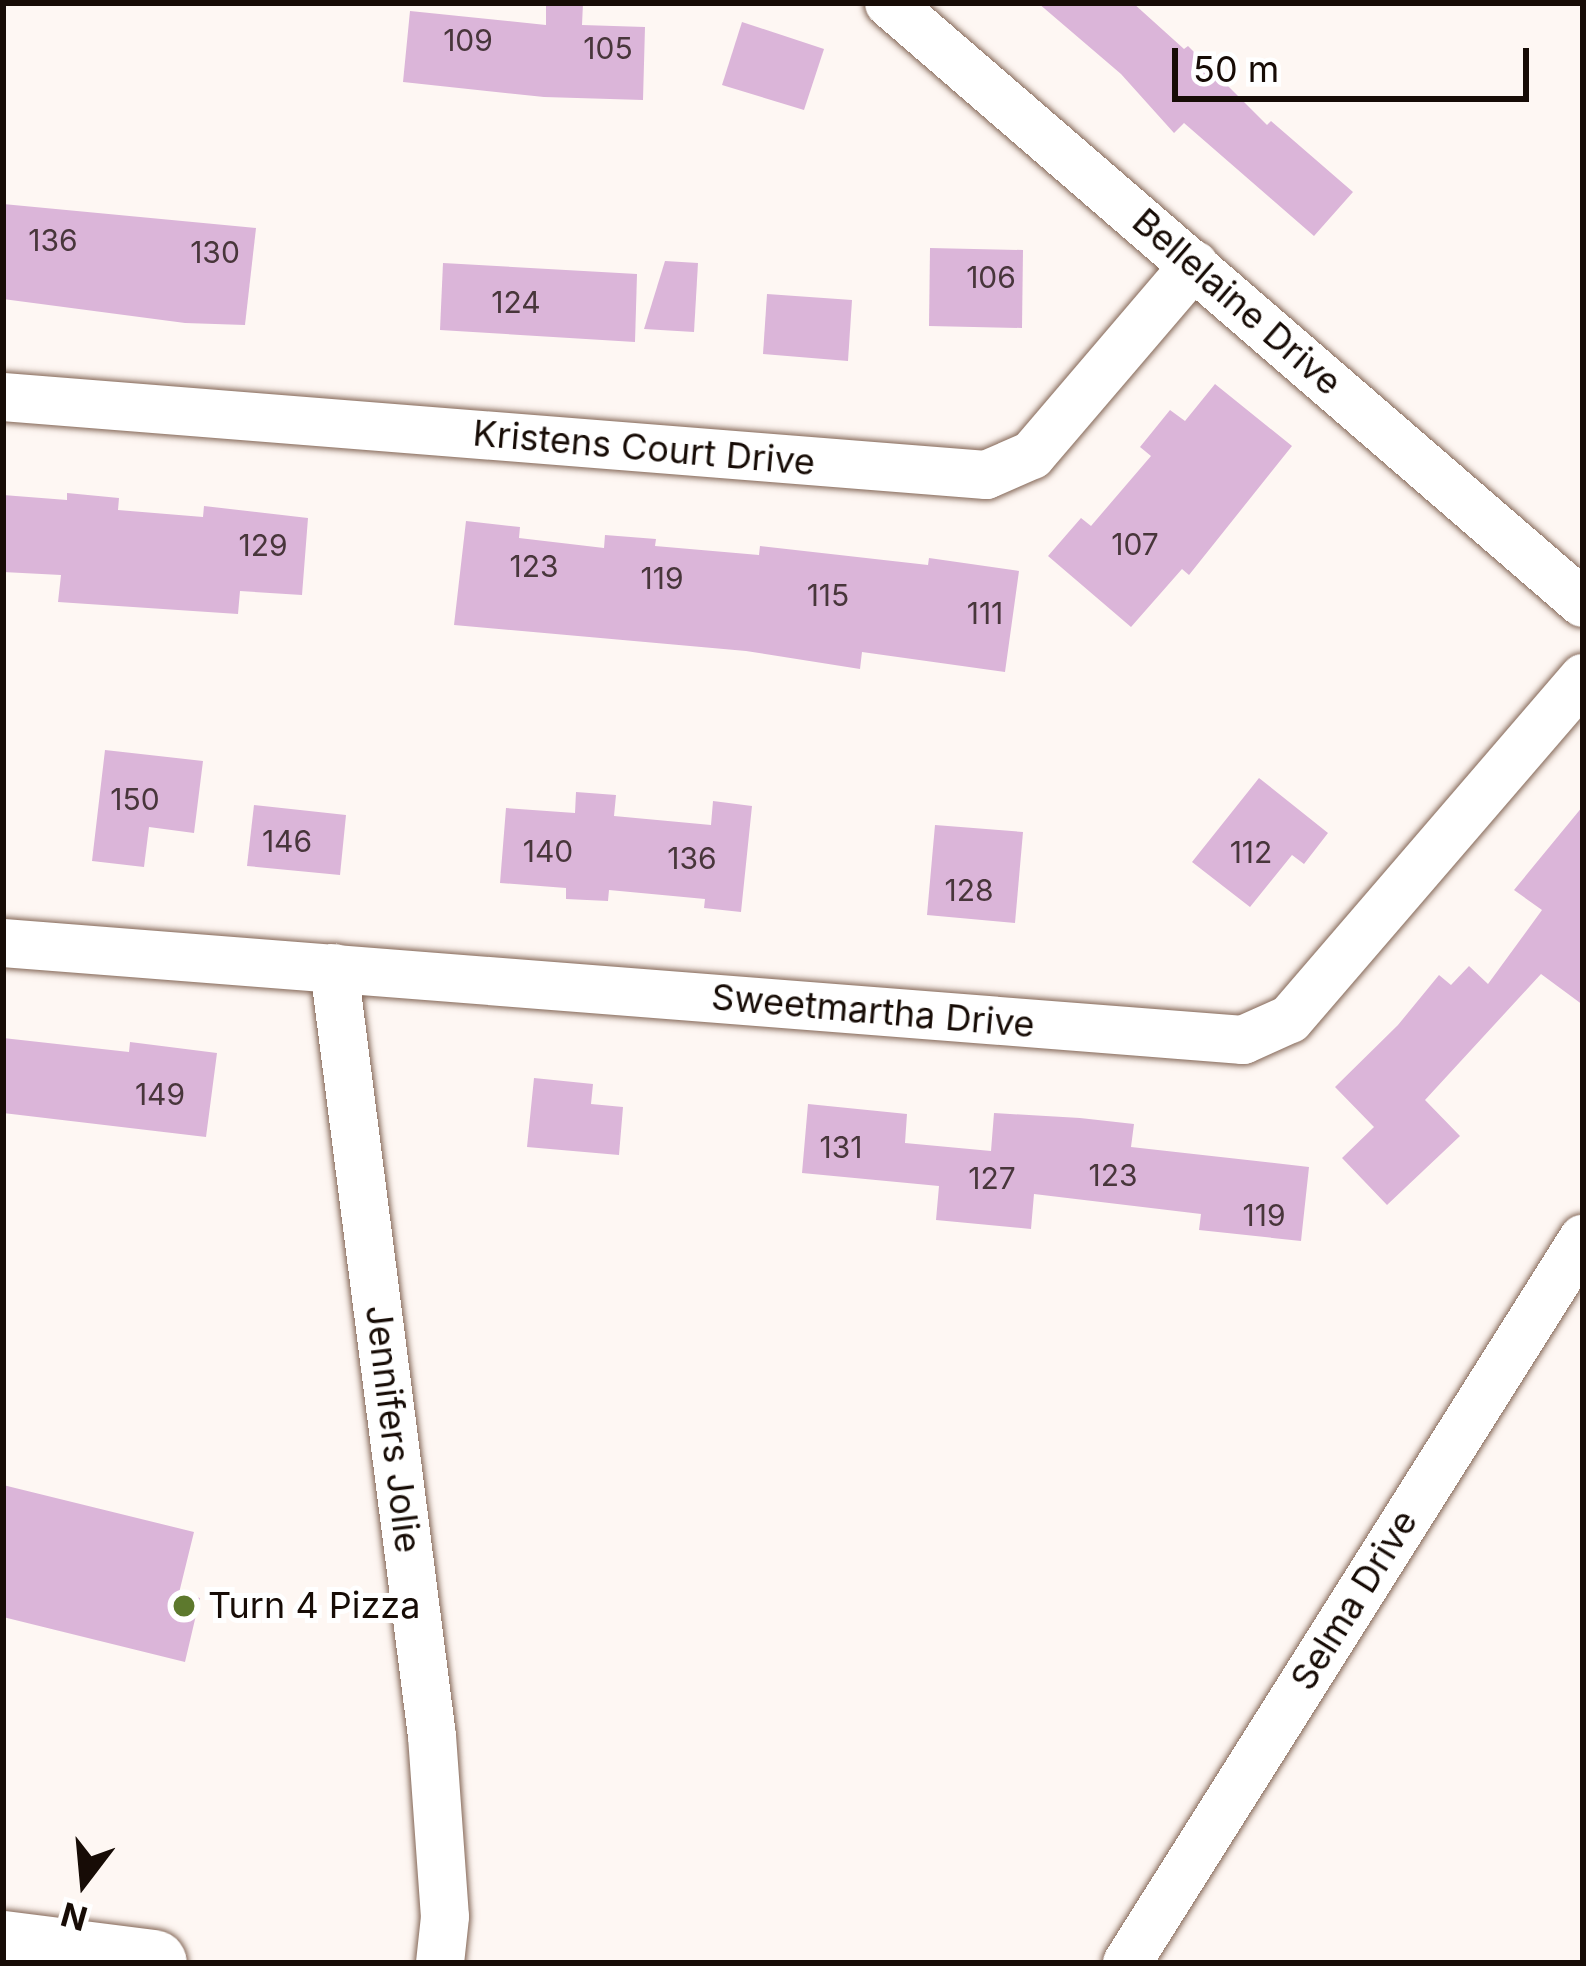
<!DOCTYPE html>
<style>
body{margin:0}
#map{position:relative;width:1586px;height:1966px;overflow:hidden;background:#fef7f3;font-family:Inter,sans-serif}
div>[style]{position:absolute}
.building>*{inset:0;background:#dbb5d9}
.roads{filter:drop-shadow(0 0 3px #836656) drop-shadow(0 0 3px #836656)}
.minor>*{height:48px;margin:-24px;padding:0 24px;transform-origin:24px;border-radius:24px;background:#fff}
.primary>*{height:66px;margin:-33px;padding:0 33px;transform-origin:33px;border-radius:33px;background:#fff}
.dots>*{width:33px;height:33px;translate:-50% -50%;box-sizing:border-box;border:6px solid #fff;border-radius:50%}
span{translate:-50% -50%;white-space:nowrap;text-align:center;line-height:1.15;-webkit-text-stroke:10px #fff;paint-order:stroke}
.number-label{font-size:30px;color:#48363b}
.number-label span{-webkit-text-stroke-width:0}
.street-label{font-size:36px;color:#170c06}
.poi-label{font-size:36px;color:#170c06}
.left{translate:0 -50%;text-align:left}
.frame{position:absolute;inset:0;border:6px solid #170c06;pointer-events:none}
.north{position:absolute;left:24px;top:1822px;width:120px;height:120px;-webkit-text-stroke:9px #fff;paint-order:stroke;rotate:196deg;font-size:33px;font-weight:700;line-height:48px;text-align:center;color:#170c06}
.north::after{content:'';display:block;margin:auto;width:42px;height:54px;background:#170c06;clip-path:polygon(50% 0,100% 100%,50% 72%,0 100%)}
.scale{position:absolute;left:1172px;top:48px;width:357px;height:54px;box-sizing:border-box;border:6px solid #170c06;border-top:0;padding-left:15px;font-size:36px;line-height:42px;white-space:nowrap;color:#170c06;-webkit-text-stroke:9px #fff;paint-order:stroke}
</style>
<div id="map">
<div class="building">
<i style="clip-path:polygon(546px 3px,583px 3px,582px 25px,645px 27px,643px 100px,544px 97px,403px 82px,410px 11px,546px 25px)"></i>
<i style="clip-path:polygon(1038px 3px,1133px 3px,1184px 49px,1188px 46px,1267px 125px,1271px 121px,1353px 192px,1314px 236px,1184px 123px,1174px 133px,1121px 74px)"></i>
<i style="clip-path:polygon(742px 22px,824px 49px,804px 110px,722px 85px)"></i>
<i style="clip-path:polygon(3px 204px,256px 228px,245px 325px,185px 323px,3px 299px)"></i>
<i style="clip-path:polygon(930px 248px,1023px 250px,1022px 328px,929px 326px)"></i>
<i style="clip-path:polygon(665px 261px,698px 263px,694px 332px,644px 329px)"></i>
<i style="clip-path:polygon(443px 263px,637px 274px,635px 342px,440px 330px)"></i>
<i style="clip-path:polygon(767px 294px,852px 300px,848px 361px,763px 354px)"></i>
<i style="clip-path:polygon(1215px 384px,1292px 446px,1189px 575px,1182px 569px,1131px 627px,1048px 556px,1081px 518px,1091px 526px,1151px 456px,1140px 447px,1170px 410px,1185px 421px)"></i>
<i style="clip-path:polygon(67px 493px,119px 498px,118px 510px,203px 517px,204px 506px,308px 518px,302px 595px,240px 591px,238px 614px,58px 602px,61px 575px,3px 572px,3px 495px,67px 500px)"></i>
<i style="clip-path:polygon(466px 521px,520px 527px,519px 538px,604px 548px,605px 535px,656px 539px,655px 546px,759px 555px,760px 546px,928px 565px,929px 558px,1019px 571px,1005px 672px,862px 652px,860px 669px,746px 651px,454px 625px)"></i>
<i style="clip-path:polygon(105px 750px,203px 761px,194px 833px,149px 827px,144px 867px,92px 861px)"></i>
<i style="clip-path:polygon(1259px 778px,1328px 833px,1304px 864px,1292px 855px,1250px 907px,1192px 862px)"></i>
<i style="clip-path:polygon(576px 792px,616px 795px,614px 816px,711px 825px,713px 801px,752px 806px,741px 912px,704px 908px,705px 899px,609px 890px,608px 901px,566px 899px,566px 888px,500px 883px,506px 808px,575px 813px)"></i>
<i style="clip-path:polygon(254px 805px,346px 815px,340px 875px,247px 866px)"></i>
<i style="clip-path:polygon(1583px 806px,1583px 1005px,1541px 974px,1425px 1100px,1460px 1136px,1387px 1205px,1342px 1158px,1374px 1127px,1335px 1087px,1398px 1025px,1439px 975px,1451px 985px,1469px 966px,1488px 984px,1542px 910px,1514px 890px)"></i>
<i style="clip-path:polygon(935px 825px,1023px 832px,1015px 923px,927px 915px)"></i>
<i style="clip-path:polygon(3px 1038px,129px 1052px,130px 1042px,217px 1053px,206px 1137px,3px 1113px)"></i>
<i style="clip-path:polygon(534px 1078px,593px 1084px,591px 1104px,623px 1107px,619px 1155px,527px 1147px)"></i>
<i style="clip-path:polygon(808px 1104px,907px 1114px,905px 1143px,991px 1151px,994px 1113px,1080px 1118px,1134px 1124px,1131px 1147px,1309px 1167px,1301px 1241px,1199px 1230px,1201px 1214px,1034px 1194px,1031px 1229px,936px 1220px,939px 1186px,802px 1173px)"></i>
<i style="clip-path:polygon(3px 1485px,194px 1532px,179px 1593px,200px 1598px,185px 1662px,3px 1617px)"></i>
</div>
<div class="roads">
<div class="minor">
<i style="left:889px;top:3px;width:917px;rotate:40.85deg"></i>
<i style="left:3px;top:397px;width:986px;rotate:4.54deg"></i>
<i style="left:986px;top:475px;width:50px;rotate:-23.5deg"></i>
<i style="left:1032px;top:455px;width:250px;rotate:-49.5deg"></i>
<i style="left:3px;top:943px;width:1244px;rotate:4.47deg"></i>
<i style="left:1243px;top:1040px;width:51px;rotate:-24.1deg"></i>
<i style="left:1290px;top:1019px;width:450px;rotate:-49.3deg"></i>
<i style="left:334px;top:968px;width:774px;rotate:82.73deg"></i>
<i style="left:432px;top:1736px;width:181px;rotate:85.9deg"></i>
<i style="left:445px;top:1917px;width:46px;rotate:96.2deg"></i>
<i style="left:1127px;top:1963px;width:856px;rotate:-57.8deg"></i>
</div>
<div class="primary">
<i style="left:3px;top:1944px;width:152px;rotate:7.2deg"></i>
</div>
</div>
<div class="dots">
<i style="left:184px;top:1606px;background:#5d792d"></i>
</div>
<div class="number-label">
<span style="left:468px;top:40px">109</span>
<span style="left:608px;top:48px">105</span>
<span style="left:53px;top:240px">136</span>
<span style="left:215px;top:252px">130</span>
<span style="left:991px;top:277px">106</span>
<span style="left:516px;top:302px">124</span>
<span style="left:1135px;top:544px">107</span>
<span style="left:263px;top:545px">129</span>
<span style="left:534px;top:566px">123</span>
<span style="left:662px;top:578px">119</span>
<span style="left:828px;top:595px">115</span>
<span style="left:985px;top:613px">111</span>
<span style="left:135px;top:799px">150</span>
<span style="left:287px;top:841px">146</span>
<span style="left:548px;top:851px">140</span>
<span style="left:1251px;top:852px">112</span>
<span style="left:692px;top:858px">136</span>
<span style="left:969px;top:890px">128</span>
<span style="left:160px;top:1094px">149</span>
<span style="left:841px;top:1147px">131</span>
<span style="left:1113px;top:1175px">123</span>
<span style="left:992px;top:1178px">127</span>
<span style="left:1264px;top:1215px">119</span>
</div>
<div class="street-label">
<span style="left:1237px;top:302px;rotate:41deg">Bellelaine Drive</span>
<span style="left:644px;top:448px;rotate:5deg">Kristens Court Drive</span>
<span style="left:873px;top:1011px;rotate:5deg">Sweetmartha Drive</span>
<span style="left:393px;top:1429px;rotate:83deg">Jennifers Jolie</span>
<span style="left:1354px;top:1600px;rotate:-58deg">Selma Drive</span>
</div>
<div class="poi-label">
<span class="left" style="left:208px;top:1606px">Turn 4 Pizza</span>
</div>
<div class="frame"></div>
<div class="north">N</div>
<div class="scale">50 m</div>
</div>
